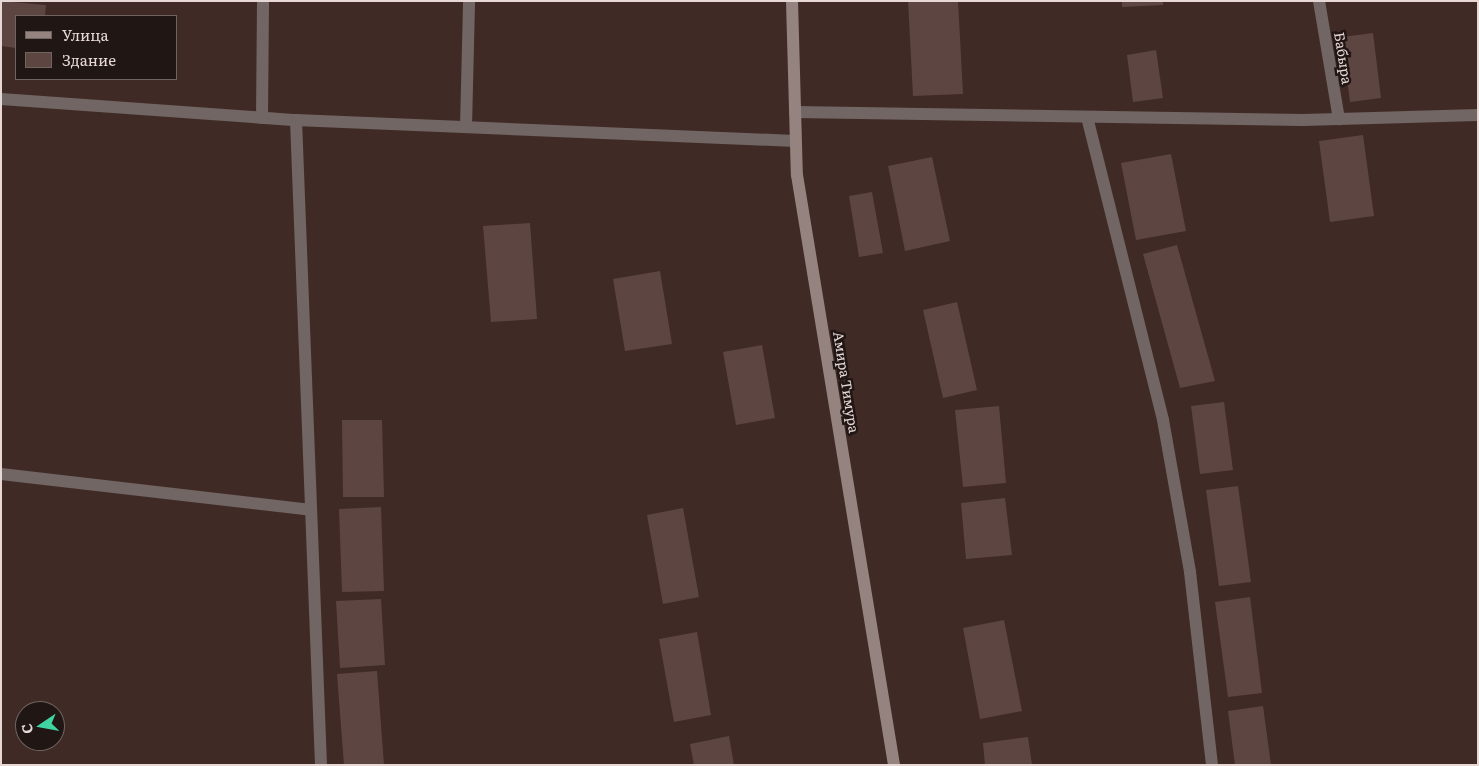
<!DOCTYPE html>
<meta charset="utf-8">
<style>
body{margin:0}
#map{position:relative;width:1479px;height:766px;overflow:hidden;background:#402a26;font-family:Literata,serif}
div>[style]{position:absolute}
.building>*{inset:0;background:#5d4541}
.street>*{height:12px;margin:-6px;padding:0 6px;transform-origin:6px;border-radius:6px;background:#716663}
.secondary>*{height:12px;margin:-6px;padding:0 6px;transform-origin:6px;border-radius:6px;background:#958380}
span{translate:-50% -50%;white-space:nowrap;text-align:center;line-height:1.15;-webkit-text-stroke:5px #201614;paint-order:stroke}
.street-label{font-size:14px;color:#e7d8d6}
.frame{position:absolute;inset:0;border:2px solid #e7d8d6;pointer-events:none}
.legend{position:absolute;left:15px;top:15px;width:162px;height:65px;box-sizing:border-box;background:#201614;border:1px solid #706462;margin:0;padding:6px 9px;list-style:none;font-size:15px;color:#e7d8d6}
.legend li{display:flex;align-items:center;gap:10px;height:25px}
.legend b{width:25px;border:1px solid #706462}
.north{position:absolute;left:15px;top:701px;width:50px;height:50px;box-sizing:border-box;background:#201614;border:1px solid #706462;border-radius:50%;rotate:258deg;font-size:14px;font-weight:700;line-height:20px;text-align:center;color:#e7d8d6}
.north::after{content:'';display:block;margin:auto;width:18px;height:22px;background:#3fd4a2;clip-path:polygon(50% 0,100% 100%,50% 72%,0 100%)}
</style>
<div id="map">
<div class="building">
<i style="clip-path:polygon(1px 1px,46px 5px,45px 16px,16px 16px,16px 48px,1px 46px)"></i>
<i style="clip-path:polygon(908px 1px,958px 1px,963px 94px,913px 96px)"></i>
<i style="clip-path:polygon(1122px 1px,1163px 1px,1163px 5px,1122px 7px)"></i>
<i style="clip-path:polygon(1373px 33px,1381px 98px,1350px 102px,1342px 37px)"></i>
<i style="clip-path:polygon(1156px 50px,1163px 98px,1133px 102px,1127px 55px)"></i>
<i style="clip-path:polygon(1363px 135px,1374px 216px,1330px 222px,1319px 141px)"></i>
<i style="clip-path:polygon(1171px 154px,1186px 231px,1136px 240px,1121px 163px)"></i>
<i style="clip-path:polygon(932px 157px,950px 241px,905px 251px,888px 166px)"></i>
<i style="clip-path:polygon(872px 192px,883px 253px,859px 257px,849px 196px)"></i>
<i style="clip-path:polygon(530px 223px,537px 319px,491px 322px,483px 226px)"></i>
<i style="clip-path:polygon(1177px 245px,1215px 381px,1180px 388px,1143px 254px)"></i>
<i style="clip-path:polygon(660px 271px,672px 344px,625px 351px,613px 279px)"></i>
<i style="clip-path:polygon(957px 302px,977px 390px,943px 398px,923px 310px)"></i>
<i style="clip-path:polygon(762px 345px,775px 418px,736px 425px,723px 352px)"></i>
<i style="clip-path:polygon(1224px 402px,1233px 470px,1200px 474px,1191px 406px)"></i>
<i style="clip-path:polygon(999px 406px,1006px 483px,963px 487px,955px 410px)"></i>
<i style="clip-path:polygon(342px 420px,382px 420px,384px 497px,343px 497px)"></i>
<i style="clip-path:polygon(1238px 486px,1251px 582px,1219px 586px,1206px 490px)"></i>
<i style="clip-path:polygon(1005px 498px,1012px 555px,966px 559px,961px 503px)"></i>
<i style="clip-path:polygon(381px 507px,384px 591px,342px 592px,339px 509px)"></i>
<i style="clip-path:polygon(683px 508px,699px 597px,663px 604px,647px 515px)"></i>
<i style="clip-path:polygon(1250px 597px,1262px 693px,1228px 697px,1215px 602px)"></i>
<i style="clip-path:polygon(381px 599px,385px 665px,340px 668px,336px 601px)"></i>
<i style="clip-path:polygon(1004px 620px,1022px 711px,980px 719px,963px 628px)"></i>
<i style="clip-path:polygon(697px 632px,711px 715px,674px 722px,659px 639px)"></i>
<i style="clip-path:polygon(377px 671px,384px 765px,344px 765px,337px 674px)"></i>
<i style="clip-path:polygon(1263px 706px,1271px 765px,1235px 765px,1228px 711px)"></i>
<i style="clip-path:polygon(729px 736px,734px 765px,694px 765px,690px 744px)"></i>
<i style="clip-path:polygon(1028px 737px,1032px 765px,985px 765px,983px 743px)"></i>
</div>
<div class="street">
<i style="left:1319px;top:1px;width:120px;rotate:80.4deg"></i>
<i style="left:1px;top:99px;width:296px;rotate:4.1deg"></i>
<i style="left:296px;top:120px;width:500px;rotate:2.41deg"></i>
<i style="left:795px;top:112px;width:508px;rotate:0.9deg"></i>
<i style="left:1303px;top:120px;width:175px;rotate:-1.6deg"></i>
<i style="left:1087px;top:117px;width:312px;rotate:75.9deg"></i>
<i style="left:1163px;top:420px;width:154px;rotate:79.9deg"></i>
<i style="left:1190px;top:572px;width:194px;rotate:83.5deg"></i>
<i style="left:262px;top:118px;width:117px;rotate:-89.5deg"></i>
<i style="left:296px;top:120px;width:645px;rotate:87.78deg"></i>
<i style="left:466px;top:127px;width:126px;rotate:-88.6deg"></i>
<i style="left:1px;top:474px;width:312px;rotate:6.6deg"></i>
</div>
<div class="secondary">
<i style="left:792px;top:1px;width:174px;rotate:88.4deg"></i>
<i style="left:797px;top:175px;width:598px;rotate:80.66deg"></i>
</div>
<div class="street-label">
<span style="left:1344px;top:58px;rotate:81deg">Бабыра</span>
<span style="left:847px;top:382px;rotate:81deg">Амира Тимура</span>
</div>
<div class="frame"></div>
<ul class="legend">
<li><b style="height:6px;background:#958380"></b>Улица</li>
<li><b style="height:14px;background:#5d4541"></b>Здание</li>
</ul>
<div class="north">С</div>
</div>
